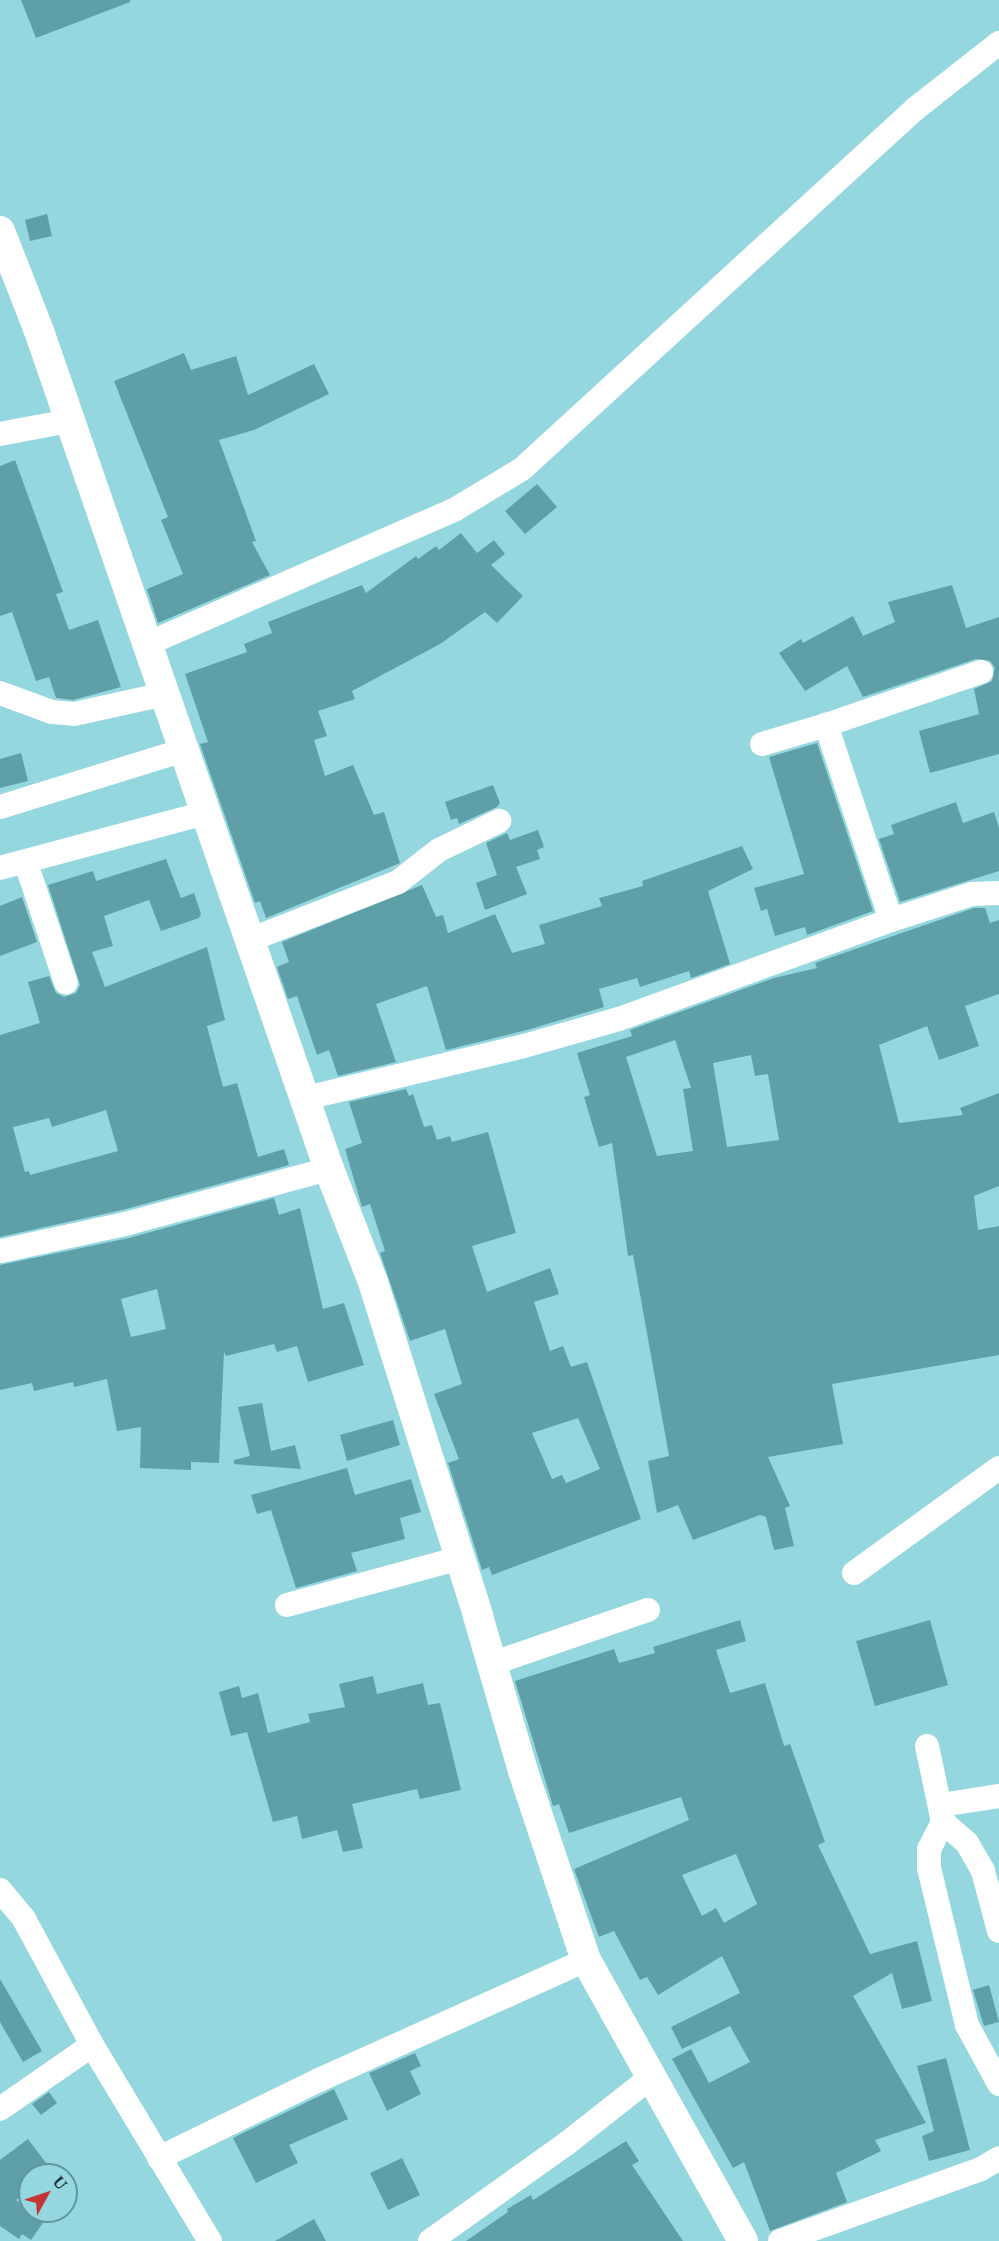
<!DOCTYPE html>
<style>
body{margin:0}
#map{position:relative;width:999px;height:2241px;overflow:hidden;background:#94d7df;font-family:"PT Serif",serif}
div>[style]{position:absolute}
.building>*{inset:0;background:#5fa0a8}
.minor>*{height:24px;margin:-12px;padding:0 12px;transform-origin:12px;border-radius:12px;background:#fff}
.major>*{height:30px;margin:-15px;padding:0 15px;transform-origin:15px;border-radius:15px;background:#fff}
span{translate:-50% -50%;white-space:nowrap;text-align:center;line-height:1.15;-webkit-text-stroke:5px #94d7df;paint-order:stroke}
.north{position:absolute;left:18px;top:2163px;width:60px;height:60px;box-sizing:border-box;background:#94d7df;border:2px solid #62959b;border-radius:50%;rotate:50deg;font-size:16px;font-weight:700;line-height:24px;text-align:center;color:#173336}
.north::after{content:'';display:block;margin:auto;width:21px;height:27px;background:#c43536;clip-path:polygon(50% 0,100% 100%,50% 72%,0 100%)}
</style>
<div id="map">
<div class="building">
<i style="clip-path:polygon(21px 0,130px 0,130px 2px,36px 38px)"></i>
<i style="clip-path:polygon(47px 214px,52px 236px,30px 241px,25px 220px)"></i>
<i style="clip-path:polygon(184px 353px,191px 370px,236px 356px,248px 395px,314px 364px,329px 394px,254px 430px,219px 440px,256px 541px,252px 542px,270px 575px,158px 623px,147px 589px,183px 574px,161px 520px,168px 517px,114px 381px)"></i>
<i style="clip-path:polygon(15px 460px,63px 592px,56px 594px,69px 630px,98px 620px,121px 687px,73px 700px,56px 698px,49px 677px,36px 681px,12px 612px,0 616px,0 466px)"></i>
<i style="clip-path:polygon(537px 484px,557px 507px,525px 534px,505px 511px)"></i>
<i style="clip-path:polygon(461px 533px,477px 553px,494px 540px,505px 554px,491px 565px,523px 596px,497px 623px,485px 612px,440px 644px,352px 691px,355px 699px,318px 711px,327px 736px,314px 740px,325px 776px,353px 765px,374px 815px,384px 812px,400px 863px,266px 918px,260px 901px,255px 903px,200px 744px,208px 742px,185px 674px,247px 652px,244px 644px,272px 633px,268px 622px,362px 585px,366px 593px,416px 556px,418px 559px,436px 546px,439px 550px)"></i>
<i style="clip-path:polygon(952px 585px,966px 628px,999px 617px,999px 754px,930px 773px,919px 731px,979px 714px,974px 689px,992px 681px,995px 668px,990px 661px,976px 659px,863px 697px,847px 666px,805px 691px,779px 653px,801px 639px,803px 643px,853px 616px,863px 636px,895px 622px,888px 602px)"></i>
<i style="clip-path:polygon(817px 743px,873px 911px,807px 935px,805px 927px,775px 936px,767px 909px,761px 911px,754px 888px,804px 874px,769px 757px)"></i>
<i style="clip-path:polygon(21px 753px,28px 781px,0 788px,0 759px)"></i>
<i style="clip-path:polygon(493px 785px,500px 803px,497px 807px,459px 824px,457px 818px,451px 820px,445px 802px)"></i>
<i style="clip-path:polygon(956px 802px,963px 823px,994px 812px,999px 828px,999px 871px,900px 902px,879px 839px,894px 834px,891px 825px)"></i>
<i style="clip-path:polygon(538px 830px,544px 847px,537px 850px,540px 859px,516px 867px,527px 894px,485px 910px,476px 883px,497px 875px,486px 843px,507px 833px,510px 840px)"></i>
<i style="clip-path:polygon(742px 846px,753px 869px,708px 891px,730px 964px,691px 978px,689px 971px,640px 987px,637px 978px,599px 989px,604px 1007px,527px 1030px,446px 1050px,427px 986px,376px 1004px,396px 1062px,338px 1076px,329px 1050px,317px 1055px,297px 996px,288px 999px,277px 967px,289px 962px,282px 942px,422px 885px,436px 917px,443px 915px,448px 933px,495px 914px,512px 953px,545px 944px,539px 925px,602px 906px,599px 898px,643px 886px,642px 881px)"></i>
<i style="clip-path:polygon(evenodd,166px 859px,181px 898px,194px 893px,201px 914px,199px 918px,161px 931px,149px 900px,104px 916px,113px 946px,92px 952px,105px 987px,207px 947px,225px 1020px,207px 1026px,223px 1087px,237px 1083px,258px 1157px,284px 1149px,289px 1165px,122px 1210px,0 1237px,0 1035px,40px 1023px,28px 982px,49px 976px,56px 993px,64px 997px,76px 993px,80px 985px,48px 885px,93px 871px,96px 881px,166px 859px,106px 1110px,118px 1151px,30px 1175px,29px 1171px,25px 1172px,13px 1127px,49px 1118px,52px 1127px,106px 1110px)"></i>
<i style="clip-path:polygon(22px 897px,37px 942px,0 956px,0 906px)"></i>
<i style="clip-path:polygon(evenodd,974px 908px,985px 908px,990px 923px,999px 920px,999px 994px,965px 1006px,979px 1046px,939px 1060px,927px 1026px,879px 1045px,899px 1123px,963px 1115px,960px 1108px,999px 1093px,999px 1186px,974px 1196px,978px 1230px,999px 1226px,999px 1355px,832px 1384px,843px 1444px,768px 1457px,790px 1506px,785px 1508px,794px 1546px,774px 1550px,766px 1517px,760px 1515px,693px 1540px,678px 1505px,657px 1513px,648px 1461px,669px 1456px,633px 1255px,628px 1256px,612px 1143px,599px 1147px,584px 1097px,590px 1095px,577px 1053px,632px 1036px,630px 1030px,774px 978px,817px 968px,815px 963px,974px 908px,675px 1040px,691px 1088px,683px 1089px,693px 1151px,657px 1156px,626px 1057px,675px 1040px,974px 908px,751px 1055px,755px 1076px,768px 1074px,779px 1140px,727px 1147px,713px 1063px,751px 1055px)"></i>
<i style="clip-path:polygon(evenodd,406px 1089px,409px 1096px,413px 1094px,424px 1127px,432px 1125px,437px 1140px,450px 1136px,452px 1142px,488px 1132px,516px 1233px,472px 1246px,487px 1292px,550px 1268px,559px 1294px,534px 1302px,550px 1351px,563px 1346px,571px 1367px,587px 1362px,641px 1519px,492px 1575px,489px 1567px,482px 1570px,448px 1463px,459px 1459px,434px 1394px,462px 1384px,445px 1329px,410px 1341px,380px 1253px,385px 1251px,370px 1204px,362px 1207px,345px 1149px,362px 1143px,349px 1102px,406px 1089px,578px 1418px,600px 1469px,566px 1483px,562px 1475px,552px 1479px,532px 1433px,578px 1418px)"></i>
<i style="clip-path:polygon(evenodd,274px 1198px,279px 1215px,300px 1208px,323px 1309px,344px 1303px,364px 1365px,308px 1382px,297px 1346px,277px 1352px,274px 1344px,226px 1356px,224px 1352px,219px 1463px,191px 1462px,191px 1470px,140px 1468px,141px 1427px,117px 1431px,107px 1379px,74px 1387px,73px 1382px,34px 1391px,32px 1383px,0 1390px,0 1265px,129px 1238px,274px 1198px,157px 1289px,166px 1329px,131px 1337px,121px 1299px,157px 1289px)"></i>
<i style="clip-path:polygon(262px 1403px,271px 1451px,295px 1445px,301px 1469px,234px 1464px,234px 1460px,250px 1456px,238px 1407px)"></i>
<i style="clip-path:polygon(393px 1420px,400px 1445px,347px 1461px,340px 1435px)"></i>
<i style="clip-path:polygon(347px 1468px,355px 1495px,411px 1479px,421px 1512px,400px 1518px,405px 1539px,351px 1553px,357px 1571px,296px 1588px,271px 1510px,257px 1514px,251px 1495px)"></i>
<i style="clip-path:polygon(evenodd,740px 1620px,746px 1641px,716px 1650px,730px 1693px,765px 1683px,784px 1746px,790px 1744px,825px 1842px,818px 1845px,870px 1954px,917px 1941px,932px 2001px,902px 2009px,892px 1973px,853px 1996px,926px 2123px,875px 2140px,881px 2151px,836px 2173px,847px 2202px,770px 2231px,744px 2162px,733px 2168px,672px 2059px,691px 2049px,709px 2083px,750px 2062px,730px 2026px,682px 2049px,671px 2027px,740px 1993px,722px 1956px,658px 1995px,647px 1977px,640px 1980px,614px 1931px,599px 1937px,574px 1869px,689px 1820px,681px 1797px,569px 1833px,559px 1804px,553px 1806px,515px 1681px,614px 1649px,619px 1663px,655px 1653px,653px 1647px,740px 1620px,736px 1854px,757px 1904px,724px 1923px,716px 1908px,702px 1916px,682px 1875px,736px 1854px)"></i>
<i style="clip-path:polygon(930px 1620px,948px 1685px,875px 1706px,856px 1641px)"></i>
<i style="clip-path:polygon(373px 1676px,377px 1694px,423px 1683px,428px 1705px,440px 1703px,461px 1790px,420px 1799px,417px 1789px,352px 1804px,363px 1848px,343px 1852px,337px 1830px,302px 1839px,297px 1816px,273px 1822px,247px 1732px,231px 1736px,219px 1692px,239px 1686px,242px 1698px,258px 1693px,268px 1733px,310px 1722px,308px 1714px,345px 1707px,339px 1684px)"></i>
<i style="clip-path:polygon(0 1979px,42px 2051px,23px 2062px,0 2022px)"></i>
<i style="clip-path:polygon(989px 1985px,999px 2022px,984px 2026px,973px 1990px)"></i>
<i style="clip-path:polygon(415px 2053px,421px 2066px,410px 2071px,421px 2094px,387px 2111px,369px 2073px)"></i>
<i style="clip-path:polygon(946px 2058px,970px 2150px,929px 2161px,922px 2136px,934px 2131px,917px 2066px)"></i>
<i style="clip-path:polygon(334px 2089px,348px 2119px,289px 2145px,298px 2163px,256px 2183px,233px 2138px)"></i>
<i style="clip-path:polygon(49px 2092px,57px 2103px,41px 2115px,32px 2104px)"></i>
<i style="clip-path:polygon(28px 2139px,55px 2175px,30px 2175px,30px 2190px,16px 2200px,45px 2220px,31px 2240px,22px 2234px,19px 2239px,0 2226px,0 2160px)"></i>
<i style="clip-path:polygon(626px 2141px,639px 2161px,632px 2165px,683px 2241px,466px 2241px,508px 2212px,507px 2209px,531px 2195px,533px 2200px)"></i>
<i style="clip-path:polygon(402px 2158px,420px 2195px,388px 2210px,370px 2173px)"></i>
<i style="clip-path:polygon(314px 2219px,326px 2241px,275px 2241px)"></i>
</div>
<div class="minor">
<i style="left:0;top:434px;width:70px;rotate:-10.7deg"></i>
<i style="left:147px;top:644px;width:335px;rotate:-23.6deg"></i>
<i style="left:454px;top:510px;width:79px;rotate:-31.1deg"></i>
<i style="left:522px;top:469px;width:533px;rotate:-42.49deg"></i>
<i style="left:915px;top:109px;width:107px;rotate:-38.2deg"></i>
<i style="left:0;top:693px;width:55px;rotate:20.1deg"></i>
<i style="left:52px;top:712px;width:22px;rotate:5deg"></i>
<i style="left:74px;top:714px;width:93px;rotate:-12.4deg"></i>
<i style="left:762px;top:744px;width:67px;rotate:-16.5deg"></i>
<i style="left:0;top:807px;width:193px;rotate:-17.2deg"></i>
<i style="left:26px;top:863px;width:126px;rotate:71.6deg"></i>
<i style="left:0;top:868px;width:212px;rotate:-15deg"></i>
<i style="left:891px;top:920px;width:206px;rotate:-108.4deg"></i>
<i style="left:826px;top:725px;width:164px;rotate:-18.9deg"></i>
<i style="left:252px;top:939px;width:157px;rotate:-21.3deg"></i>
<i style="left:398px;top:882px;width:52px;rotate:-38deg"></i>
<i style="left:439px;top:850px;width:67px;rotate:-25.8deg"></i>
<i style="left:306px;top:1098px;width:224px;rotate:-13.4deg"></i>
<i style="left:524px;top:1046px;width:99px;rotate:-15.9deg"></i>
<i style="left:619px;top:1019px;width:289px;rotate:-20deg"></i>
<i style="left:891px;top:920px;width:85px;rotate:-17.8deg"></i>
<i style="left:972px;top:894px;width:27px;rotate:-2deg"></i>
<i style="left:1px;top:1251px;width:127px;rotate:-12.3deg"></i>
<i style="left:125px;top:1224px;width:211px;rotate:-15.1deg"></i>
<i style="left:854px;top:1573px;width:179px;rotate:-35.9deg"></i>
<i style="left:287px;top:1605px;width:179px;rotate:-15.2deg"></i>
<i style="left:491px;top:1664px;width:166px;rotate:-19deg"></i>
<i style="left:927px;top:1746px;width:78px;rotate:78.1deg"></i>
<i style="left:943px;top:1822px;width:30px;rotate:117deg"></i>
<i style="left:929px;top:1849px;width:19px;rotate:90deg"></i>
<i style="left:929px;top:1868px;width:162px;rotate:76.4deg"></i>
<i style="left:967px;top:2025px;width:67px;rotate:61.5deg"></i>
<i style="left:941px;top:1805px;width:59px;rotate:-8.8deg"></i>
<i style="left:943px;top:1822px;width:32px;rotate:41deg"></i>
<i style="left:967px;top:1843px;width:32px;rotate:60deg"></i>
<i style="left:983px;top:1871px;width:62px;rotate:75.1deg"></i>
<i style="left:0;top:1890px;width:38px;rotate:50deg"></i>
<i style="left:24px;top:1919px;width:143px;rotate:61.6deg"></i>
<i style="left:92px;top:2045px;width:229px;rotate:59deg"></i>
<i style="left:0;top:2109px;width:112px;rotate:-34.8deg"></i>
<i style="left:159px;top:2158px;width:178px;rotate:-26deg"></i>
<i style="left:319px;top:2080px;width:293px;rotate:-24.2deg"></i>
<i style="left:430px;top:2241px;width:167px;rotate:-35.5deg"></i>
<i style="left:566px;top:2144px;width:107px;rotate:-38.2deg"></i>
<i style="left:780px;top:2241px;width:214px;rotate:-19.7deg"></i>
<i style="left:981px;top:2169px;width:21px;rotate:-31deg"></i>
</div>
<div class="major">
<i style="left:0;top:231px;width:107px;rotate:68.7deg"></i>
<i style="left:39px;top:331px;width:887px;rotate:70.91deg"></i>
<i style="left:329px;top:1169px;width:121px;rotate:68.7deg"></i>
<i style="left:373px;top:1282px;width:350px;rotate:72.5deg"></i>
<i style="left:478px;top:1616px;width:161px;rotate:73.8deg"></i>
<i style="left:523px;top:1771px;width:199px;rotate:71.6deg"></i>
<i style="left:586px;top:1960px;width:322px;rotate:60.8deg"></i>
</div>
<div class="north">U</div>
</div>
